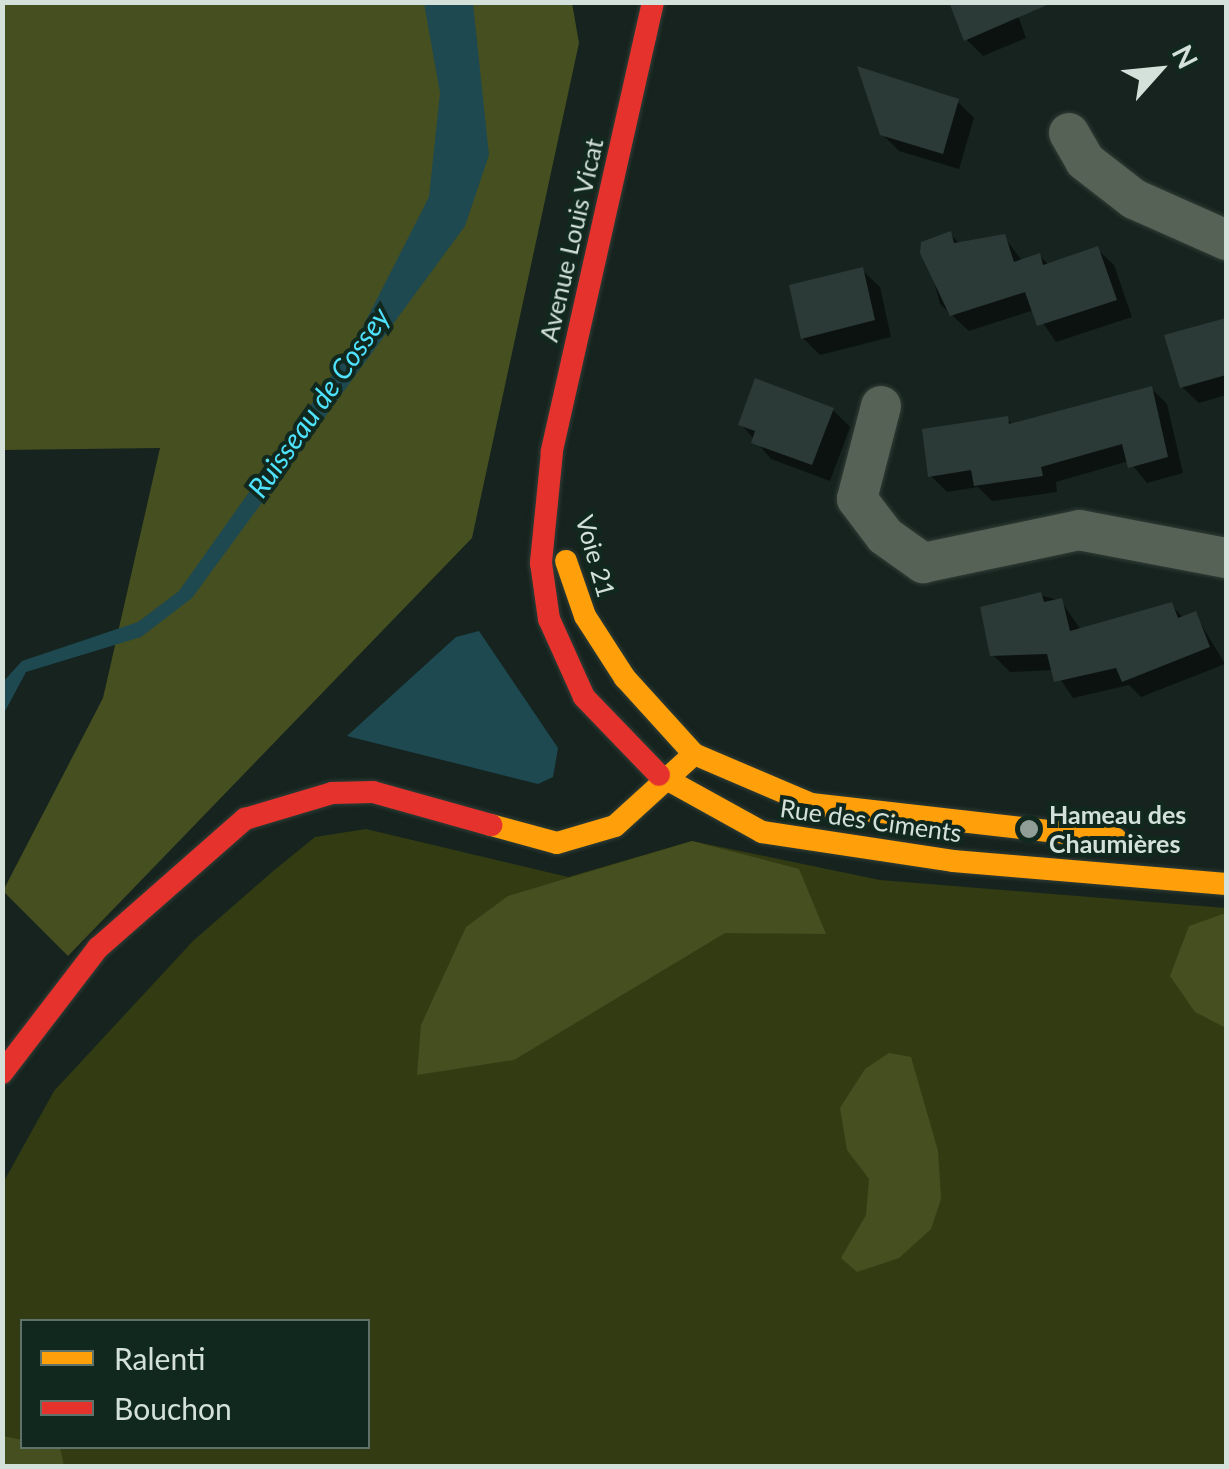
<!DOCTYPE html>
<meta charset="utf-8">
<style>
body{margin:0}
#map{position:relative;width:1229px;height:1469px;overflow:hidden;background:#16231e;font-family:Lato,sans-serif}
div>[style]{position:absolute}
.green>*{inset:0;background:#333b13}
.forest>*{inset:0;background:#464f20}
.water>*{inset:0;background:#1e4951}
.shadow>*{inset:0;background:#0007}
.building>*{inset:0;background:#2c3a37}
.roads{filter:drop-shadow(0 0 2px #313d37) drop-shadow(0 0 2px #313d37)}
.street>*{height:40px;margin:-20px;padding:0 20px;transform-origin:20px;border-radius:20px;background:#576257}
.slow>*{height:22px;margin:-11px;padding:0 11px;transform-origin:11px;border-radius:11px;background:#ff9f0a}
.jam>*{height:22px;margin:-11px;padding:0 11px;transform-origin:11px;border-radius:11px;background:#e5322d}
.dots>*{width:28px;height:28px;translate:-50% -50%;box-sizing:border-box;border:5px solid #11281f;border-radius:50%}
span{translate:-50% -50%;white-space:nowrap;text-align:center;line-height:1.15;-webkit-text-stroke:8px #11281f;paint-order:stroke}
.street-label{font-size:25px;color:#d3e1da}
.poi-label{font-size:25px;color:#d3e1da;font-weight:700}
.left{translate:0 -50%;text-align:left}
.water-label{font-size:28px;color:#50e3fe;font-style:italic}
.frame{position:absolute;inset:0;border:5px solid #d3e1da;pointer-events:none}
.legend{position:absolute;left:20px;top:1319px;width:350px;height:130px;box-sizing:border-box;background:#11281f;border:2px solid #5f726a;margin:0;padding:12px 18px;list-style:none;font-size:30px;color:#d3e1da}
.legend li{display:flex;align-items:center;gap:20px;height:50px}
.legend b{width:50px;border:2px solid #5f726a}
.north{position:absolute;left:1109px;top:20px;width:100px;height:100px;-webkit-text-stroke:8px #11281f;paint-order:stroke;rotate:63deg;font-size:28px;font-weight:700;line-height:40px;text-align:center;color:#d3e1da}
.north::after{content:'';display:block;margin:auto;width:35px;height:45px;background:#d3e1da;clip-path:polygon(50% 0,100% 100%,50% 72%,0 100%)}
</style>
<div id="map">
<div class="green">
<i style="clip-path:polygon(evenodd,366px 829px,568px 877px,692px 841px,880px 880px,1226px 908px,1226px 1466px,3px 1466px,3px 1183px,54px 1091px,193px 941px,272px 872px,315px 837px,366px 829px,22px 1322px,368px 1322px,368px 1446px,22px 1446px,22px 1322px)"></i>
</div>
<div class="forest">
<i style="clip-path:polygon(3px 3px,572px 3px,579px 43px,472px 538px,68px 956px,3px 891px,103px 698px,160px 448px,3px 450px)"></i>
<i style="clip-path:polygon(692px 841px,799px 869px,826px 934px,725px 933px,514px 1060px,417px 1075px,421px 1025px,466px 927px,508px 896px)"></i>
<i style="clip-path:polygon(1226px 913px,1226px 1028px,1195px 1012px,1170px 976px,1189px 926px)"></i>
<i style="clip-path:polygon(889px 1053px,911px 1057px,938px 1151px,941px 1199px,931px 1229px,899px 1258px,857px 1272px,841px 1258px,866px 1215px,869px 1179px,847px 1150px,840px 1108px,865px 1069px)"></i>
<i style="clip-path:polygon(2px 1436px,60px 1447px,64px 1466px,3px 1466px)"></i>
</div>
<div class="water">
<i style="clip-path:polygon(424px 3px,473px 3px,489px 155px,465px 226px,192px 598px,141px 637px,26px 672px,3px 715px,3px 682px,22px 661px,138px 622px,179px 591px,354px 344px,429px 197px,440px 93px)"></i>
<i style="clip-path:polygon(479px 631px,558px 748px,553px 777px,538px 784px,347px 736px,456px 637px)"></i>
</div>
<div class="shadow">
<i style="clip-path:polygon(1017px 13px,1026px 38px,983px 56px,966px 39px)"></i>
<i style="clip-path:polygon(957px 101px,974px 118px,959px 169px,899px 151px,882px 134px)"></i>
<i style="clip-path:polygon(950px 234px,961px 245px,1004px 237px,1023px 262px,1040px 256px,1049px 265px,1097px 249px,1114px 265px,1132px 317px,1056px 342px,1034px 310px,969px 331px,940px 304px,924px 243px)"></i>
<i style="clip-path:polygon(862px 270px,880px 287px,891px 337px,820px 355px,803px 338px)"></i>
<i style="clip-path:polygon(1226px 321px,1226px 395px,1199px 403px,1182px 387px,1167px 337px)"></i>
<i style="clip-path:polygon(1151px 388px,1167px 404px,1183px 473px,1147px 483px,1129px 461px,1056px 482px,1057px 492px,992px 501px,978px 487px,947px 492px,931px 476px,1007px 419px,1014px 426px)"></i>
<i style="clip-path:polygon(833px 410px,850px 427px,830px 481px,771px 459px,741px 424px)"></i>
<i style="clip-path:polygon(1040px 595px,1061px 601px,1081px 630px,1171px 605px,1184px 618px,1195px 614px,1225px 664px,1141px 697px,1129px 685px,1073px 698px,1054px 670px,1010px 672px,993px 655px)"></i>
</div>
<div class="building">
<i style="clip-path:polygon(949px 2px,1054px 2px,964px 41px)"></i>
<i style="clip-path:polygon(857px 66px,959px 99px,943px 154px,880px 135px)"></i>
<i style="clip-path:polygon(951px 231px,954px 243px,1005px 234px,1014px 262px,1040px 253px,1043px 265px,1098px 246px,1117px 300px,1037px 326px,1025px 292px,950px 316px,920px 253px,921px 242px)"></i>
<i style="clip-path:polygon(863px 267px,875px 320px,801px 339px,789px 285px)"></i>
<i style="clip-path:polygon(1226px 318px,1226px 375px,1180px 388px,1164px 335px)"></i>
<i style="clip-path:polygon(755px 378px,834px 408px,812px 465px,751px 443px,755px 431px,738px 425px)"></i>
<i style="clip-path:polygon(1152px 386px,1168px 457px,1128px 468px,1122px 444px,1041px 467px,1043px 476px,974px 486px,971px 470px,928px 477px,922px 429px,1008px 416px,1009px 424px)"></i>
<i style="clip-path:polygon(1041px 592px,1044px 602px,1062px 598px,1070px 631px,1172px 602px,1178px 618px,1196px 611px,1210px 647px,1122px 682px,1116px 668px,1054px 682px,1047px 654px,990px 656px,980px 607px)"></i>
</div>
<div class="roads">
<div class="street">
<i style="left:1069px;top:133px;width:32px;rotate:60deg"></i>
<i style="left:1085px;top:161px;width:62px;rotate:37.8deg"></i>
<i style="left:1134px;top:199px;width:101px;rotate:24deg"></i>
<i style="left:881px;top:406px;width:96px;rotate:104.5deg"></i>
<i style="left:857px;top:499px;width:46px;rotate:52.9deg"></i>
<i style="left:885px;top:536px;width:47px;rotate:35.4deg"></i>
<i style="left:923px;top:563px;width:159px;rotate:-11.9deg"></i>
<i style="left:1079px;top:530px;width:150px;rotate:10.8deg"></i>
</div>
<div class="slow">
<i style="left:566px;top:561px;width:58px;rotate:70.9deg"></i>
<i style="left:585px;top:616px;width:74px;rotate:57.2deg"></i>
<i style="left:625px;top:678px;width:103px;rotate:47.8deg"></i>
<i style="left:694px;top:754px;width:127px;rotate:23.1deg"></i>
<i style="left:811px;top:804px;width:307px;rotate:6.5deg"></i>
<i style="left:659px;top:775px;width:118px;rotate:29deg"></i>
<i style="left:762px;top:832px;width:193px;rotate:8.6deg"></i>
<i style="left:953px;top:861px;width:274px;rotate:4.8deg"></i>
<i style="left:491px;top:825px;width:68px;rotate:15.3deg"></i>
<i style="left:557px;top:843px;width:60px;rotate:-16.3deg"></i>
<i style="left:615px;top:826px;width:104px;rotate:-42.3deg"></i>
</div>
<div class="jam">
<i style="left:653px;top:2px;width:461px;rotate:102.7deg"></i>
<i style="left:552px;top:452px;width:112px;rotate:95.7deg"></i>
<i style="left:541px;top:563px;width:57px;rotate:81.9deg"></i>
<i style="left:549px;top:619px;width:85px;rotate:65.8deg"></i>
<i style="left:584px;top:697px;width:108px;rotate:46.1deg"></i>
<i style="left:2px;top:1073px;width:158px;rotate:-52.5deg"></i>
<i style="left:98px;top:948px;width:196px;rotate:-41.3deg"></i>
<i style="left:245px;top:819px;width:91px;rotate:-16.6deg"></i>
<i style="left:332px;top:793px;width:41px;rotate:-1.4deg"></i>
<i style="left:373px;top:792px;width:123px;rotate:15.6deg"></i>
</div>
</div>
<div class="dots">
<i style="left:1029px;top:829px;background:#919e98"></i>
</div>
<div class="street-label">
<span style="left:571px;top:240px;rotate:-77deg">Avenue Louis Vicat</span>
<span style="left:596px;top:556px;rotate:74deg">Voie 21</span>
<span style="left:871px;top:820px;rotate:8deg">Rue des Ciments</span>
</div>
<div class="poi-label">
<span class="left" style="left:1049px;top:829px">Hameau des<br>Chaumières</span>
</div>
<div class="water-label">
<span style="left:318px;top:402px;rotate:-55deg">Ruisseau de Cossey</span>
</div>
<div class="frame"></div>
<ul class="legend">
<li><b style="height:12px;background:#ff9f0a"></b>Ralenti</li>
<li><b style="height:12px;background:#e5322d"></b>Bouchon</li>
</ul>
<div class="north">N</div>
</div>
